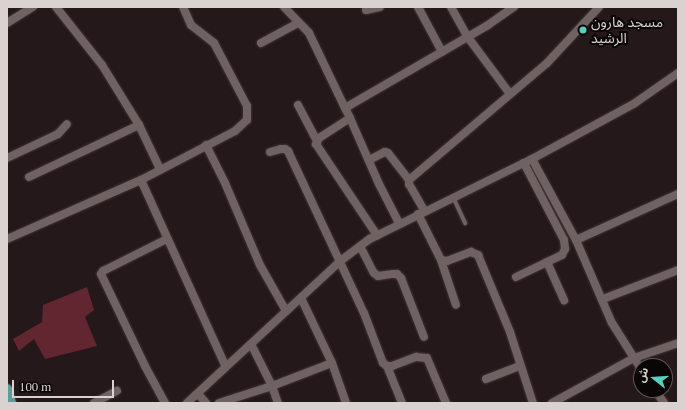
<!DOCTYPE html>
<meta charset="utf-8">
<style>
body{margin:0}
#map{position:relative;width:685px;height:410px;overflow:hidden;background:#25181a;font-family:"PT Serif","Noto Sans Arabic",serif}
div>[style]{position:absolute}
.green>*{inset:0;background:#612630}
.roads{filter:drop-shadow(0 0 1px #3e3536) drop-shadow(0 0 1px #3e3536)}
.service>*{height:4px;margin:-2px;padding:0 2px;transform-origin:2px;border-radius:2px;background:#706162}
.minor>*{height:8px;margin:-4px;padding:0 4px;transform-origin:4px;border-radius:4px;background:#706162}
.primary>*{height:10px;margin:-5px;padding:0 5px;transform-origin:5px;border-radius:5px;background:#56a196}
.dots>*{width:11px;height:11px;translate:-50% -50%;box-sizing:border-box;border:2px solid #0a0606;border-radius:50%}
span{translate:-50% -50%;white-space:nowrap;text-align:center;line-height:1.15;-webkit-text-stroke:4px #0a0606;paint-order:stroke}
.poi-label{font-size:14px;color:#dad1d1}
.left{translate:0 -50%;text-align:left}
.frame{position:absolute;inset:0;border:8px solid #dad1d1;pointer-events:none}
.north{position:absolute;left:633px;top:358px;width:40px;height:40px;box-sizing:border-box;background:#0a0606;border:1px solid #5d5757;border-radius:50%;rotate:287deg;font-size:11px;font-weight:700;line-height:16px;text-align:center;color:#dad1d1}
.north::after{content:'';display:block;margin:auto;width:14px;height:18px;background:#5acebd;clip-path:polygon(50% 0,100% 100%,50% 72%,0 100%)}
.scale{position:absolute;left:12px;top:380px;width:102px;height:18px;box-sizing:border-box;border:2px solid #dad1d1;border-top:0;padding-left:5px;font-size:12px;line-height:14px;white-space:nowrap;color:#dad1d1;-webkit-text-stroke:3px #0a0606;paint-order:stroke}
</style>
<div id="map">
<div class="green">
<i style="clip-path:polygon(87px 287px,94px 310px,85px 317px,97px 346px,45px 359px,34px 339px,19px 351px,13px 339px,42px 322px,43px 305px)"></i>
</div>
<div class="roads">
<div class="service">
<i style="left:453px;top:197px;width:29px;rotate:65deg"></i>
</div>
<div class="minor">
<i style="left:56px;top:7px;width:74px;rotate:51.6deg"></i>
<i style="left:102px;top:65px;width:70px;rotate:58.3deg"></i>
<i style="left:139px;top:125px;width:49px;rotate:64.5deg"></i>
<i style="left:284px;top:7px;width:36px;rotate:46deg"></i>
<i style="left:309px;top:33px;width:83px;rotate:64.4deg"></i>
<i style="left:345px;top:108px;width:165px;rotate:-30.1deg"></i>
<i style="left:488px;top:25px;width:32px;rotate:-35deg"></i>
<i style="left:418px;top:7px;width:51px;rotate:61.9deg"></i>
<i style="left:451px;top:7px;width:33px;rotate:61deg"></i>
<i style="left:467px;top:36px;width:72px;rotate:53.4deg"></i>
<i style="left:366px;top:10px;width:14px;rotate:-12deg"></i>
<i style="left:7px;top:23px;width:31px;rotate:-32deg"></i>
<i style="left:261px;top:43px;width:42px;rotate:-28.4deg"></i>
<i style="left:298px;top:105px;width:41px;rotate:62.2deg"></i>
<i style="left:345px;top:108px;width:11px;rotate:63deg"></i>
<i style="left:350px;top:118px;width:37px;rotate:147deg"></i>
<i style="left:319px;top:138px;width:7px;rotate:117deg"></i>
<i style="left:316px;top:144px;width:110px;rotate:56.2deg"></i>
<i style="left:350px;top:118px;width:72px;rotate:66.3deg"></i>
<i style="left:379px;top:184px;width:44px;rotate:62.9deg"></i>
<i style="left:206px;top:145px;width:42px;rotate:63.4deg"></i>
<i style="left:225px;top:183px;width:89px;rotate:66.9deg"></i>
<i style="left:260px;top:265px;width:53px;rotate:60.5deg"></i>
<i style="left:270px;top:152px;width:11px;rotate:-15deg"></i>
<i style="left:281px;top:149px;width:4px"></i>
<i style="left:285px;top:149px;width:4px;rotate:34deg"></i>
<i style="left:288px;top:151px;width:179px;rotate:64.9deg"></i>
<i style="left:364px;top:313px;width:53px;rotate:69.2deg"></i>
<i style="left:383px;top:363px;width:5px;rotate:37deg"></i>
<i style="left:387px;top:366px;width:5px"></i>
<i style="left:392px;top:366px;width:26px;rotate:-21deg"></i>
<i style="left:416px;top:357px;width:11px;rotate:5deg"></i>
<i style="left:427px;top:358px;width:49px;rotate:67.1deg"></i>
<i style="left:7px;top:158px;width:56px;rotate:-25.2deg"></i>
<i style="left:58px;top:134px;width:13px;rotate:-48deg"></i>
<i style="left:532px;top:159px;width:92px;rotate:61.5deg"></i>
<i style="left:576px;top:240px;width:90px;rotate:66.6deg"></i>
<i style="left:612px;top:323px;width:54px;rotate:57.8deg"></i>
<i style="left:369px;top:160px;width:18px;rotate:-27deg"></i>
<i style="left:385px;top:152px;width:3px;rotate:18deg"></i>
<i style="left:388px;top:153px;width:34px;rotate:52deg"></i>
<i style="left:29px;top:177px;width:122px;rotate:-25.3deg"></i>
<i style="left:141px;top:180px;width:205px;rotate:65.6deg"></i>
<i style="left:424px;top:210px;width:30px;rotate:-120deg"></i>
<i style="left:409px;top:184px;width:4px;rotate:-90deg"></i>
<i style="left:409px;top:180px;width:181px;rotate:-40.3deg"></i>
<i style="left:547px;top:63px;width:76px;rotate:-47.1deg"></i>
<i style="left:418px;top:214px;width:51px;rotate:63.4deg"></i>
<i style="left:441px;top:260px;width:6px;rotate:9deg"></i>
<i style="left:447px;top:261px;width:26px;rotate:-21deg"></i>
<i style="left:471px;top:252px;width:8px;rotate:23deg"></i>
<i style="left:478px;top:255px;width:83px;rotate:67.4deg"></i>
<i style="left:510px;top:332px;width:75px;rotate:72.1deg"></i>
<i style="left:7px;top:239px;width:146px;rotate:-23.8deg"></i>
<i style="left:141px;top:180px;width:106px;rotate:-27.5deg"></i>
<i style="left:235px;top:131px;width:16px;rotate:-43deg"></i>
<i style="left:247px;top:120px;width:14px;rotate:-90deg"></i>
<i style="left:247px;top:106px;width:71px;rotate:-117.6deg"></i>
<i style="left:214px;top:43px;width:29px;rotate:-142deg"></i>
<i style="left:191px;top:25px;width:20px;rotate:-114deg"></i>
<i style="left:576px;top:240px;width:112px;rotate:-24.3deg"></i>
<i style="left:360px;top:246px;width:30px;rotate:63deg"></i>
<i style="left:374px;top:273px;width:5px;rotate:37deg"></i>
<i style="left:378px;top:276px;width:15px;rotate:-8deg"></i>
<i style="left:393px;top:274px;width:4px"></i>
<i style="left:397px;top:274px;width:6px;rotate:45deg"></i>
<i style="left:401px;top:278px;width:63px;rotate:68.7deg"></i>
<i style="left:441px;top:260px;width:47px;rotate:71.6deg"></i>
<i style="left:547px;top:262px;width:42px;rotate:65.9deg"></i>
<i style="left:516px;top:277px;width:51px;rotate:-25.6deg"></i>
<i style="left:562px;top:255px;width:7px;rotate:-63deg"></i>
<i style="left:565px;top:249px;width:9px;rotate:-96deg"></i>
<i style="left:564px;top:240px;width:87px;rotate:-117.5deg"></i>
<i style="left:301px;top:298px;width:72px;rotate:64.5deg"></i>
<i style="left:332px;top:363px;width:42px;rotate:70.7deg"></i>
<i style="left:603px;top:299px;width:80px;rotate:-21.1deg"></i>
<i style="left:251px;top:344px;width:47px;rotate:63.4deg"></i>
<i style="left:272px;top:386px;width:18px;rotate:71deg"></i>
<i style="left:387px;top:366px;width:40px;rotate:68deg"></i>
<i style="left:486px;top:379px;width:36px;rotate:-21deg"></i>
<i style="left:655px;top:390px;width:16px;rotate:55deg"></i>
<i style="left:198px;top:394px;width:12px;rotate:48deg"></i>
<i style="left:94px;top:403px;width:26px;rotate:-28deg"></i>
<i style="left:165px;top:403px;width:42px;rotate:-118.4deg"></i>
<i style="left:145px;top:366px;width:102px;rotate:-115.6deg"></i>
<i style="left:101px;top:274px;width:4px;rotate:-56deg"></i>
<i style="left:103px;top:271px;width:72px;rotate:-26.6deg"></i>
<i style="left:187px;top:403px;width:207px;rotate:-42.8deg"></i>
<i style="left:339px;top:262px;width:39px;rotate:-37deg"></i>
<i style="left:370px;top:239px;width:181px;rotate:-26.3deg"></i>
<i style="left:532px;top:159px;width:117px;rotate:-28.5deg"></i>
<i style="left:635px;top:103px;width:52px;rotate:-34.9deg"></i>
<i style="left:219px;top:403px;width:56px;rotate:-17.8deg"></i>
<i style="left:272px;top:386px;width:64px;rotate:-21deg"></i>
<i style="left:552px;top:403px;width:94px;rotate:-28.8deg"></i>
<i style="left:634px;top:358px;width:46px;rotate:-18.8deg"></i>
</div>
<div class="primary">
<i style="left:7px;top:389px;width:15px;rotate:74deg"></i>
</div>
</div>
<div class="dots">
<i style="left:583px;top:30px;background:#5acebd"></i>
</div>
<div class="poi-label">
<span class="left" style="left:591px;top:30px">مسجد هارون<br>الرشيد</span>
</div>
<div class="frame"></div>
<div class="north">ش</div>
<div class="scale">100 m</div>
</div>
